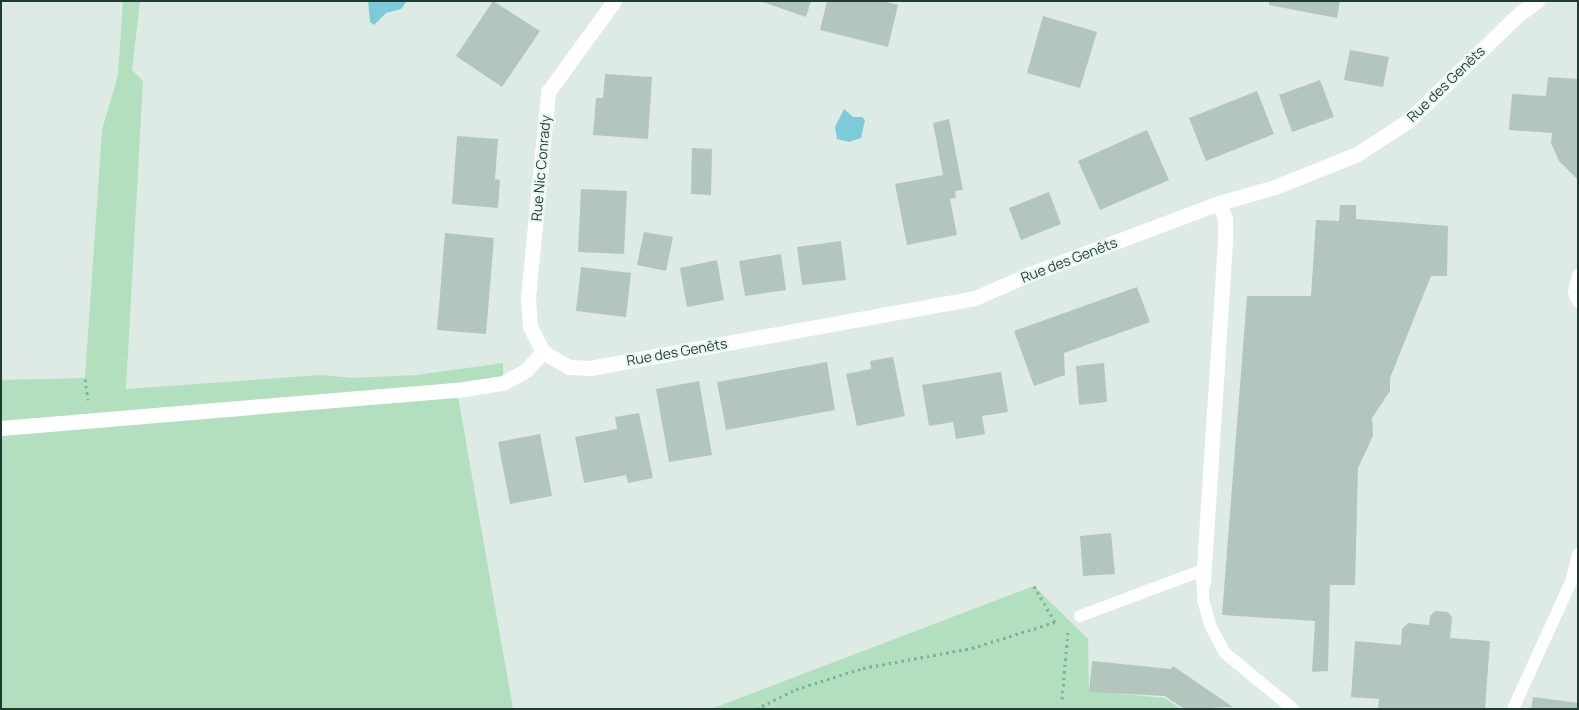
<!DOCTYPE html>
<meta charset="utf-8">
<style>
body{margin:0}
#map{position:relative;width:1579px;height:710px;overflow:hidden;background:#ddebe4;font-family:Manrope,sans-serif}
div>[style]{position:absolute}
.green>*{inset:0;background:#b2dfbe}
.water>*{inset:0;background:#7dcbd8}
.building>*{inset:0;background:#b2c6bd}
.path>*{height:3px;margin-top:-1.5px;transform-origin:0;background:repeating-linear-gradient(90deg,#79b2a0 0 2.5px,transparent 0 6.5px)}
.lane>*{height:12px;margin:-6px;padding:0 6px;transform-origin:6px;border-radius:6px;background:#fff}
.street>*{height:15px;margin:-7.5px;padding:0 7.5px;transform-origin:7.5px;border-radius:7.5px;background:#fff}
span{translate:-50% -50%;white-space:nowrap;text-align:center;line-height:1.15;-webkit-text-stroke:4.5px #edf7f2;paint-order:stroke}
.street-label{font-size:14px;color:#1d3c33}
.frame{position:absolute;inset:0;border:2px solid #1d3c33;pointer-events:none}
</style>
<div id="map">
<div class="green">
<i style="clip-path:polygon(123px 1px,140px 1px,132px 70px,143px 81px,126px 389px,321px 375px,352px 378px,417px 375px,503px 363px,503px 383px,457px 391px,513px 709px,1px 709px,1px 380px,85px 378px,102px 130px,118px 75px)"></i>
<i style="clip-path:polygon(1034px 586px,1088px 639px,1089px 691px,1165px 698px,1181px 709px,711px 709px)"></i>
</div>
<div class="water">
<i style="clip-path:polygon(368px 1px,406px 1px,406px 2px,401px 9px,386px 13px,374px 25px,370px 22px)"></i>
<i style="clip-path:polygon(844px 109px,853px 117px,862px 117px,865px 120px,861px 138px,849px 142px,837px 139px,835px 127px)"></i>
</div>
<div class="building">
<i style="clip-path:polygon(493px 1px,540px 31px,502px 87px,456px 56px)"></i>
<i style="clip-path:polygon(760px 1px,811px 1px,806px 17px)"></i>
<i style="clip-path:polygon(827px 1px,883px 1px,898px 5px,888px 47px,820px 30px)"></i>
<i style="clip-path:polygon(1269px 1px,1340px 1px,1337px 18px,1269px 5px)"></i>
<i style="clip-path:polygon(1043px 16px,1097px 32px,1080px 88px,1027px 73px)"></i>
<i style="clip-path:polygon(1350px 50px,1389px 57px,1383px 87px,1344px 80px)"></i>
<i style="clip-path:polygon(605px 74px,652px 77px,648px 139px,593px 135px,596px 98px,603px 98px)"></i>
<i style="clip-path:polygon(1548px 77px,1578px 79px,1578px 180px,1559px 161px,1551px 143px,1552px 133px,1509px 130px,1512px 94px,1546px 96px)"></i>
<i style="clip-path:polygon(1320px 80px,1334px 117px,1292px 132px,1279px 95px)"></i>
<i style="clip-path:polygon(1257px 91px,1274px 134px,1206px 161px,1189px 118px)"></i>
<i style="clip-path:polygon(949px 119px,963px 190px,955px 191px,956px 198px,950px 199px,957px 235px,907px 245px,895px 184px,943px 175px,933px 123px)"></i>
<i style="clip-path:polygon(1147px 130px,1169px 180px,1100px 210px,1078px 161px)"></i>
<i style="clip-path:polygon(457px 136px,498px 139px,495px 179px,500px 180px,498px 208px,452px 204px)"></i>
<i style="clip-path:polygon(692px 148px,712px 149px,711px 195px,691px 194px)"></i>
<i style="clip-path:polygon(581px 189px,627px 191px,624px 254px,578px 252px)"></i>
<i style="clip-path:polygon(1049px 192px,1061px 224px,1021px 240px,1009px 208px)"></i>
<i style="clip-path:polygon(1340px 205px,1356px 205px,1356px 219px,1448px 226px,1447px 276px,1431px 276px,1390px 378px,1390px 391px,1372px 418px,1373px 436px,1358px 468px,1355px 585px,1330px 585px,1328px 671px,1312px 672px,1315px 621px,1222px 615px,1247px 296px,1311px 296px,1316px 220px,1339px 221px)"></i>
<i style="clip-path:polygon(644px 232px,673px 237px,666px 271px,637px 265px)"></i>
<i style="clip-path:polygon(445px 233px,494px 238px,486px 334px,437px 330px)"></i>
<i style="clip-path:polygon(841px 241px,846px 280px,802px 285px,797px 247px)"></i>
<i style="clip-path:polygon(781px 254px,786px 290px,745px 296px,739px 261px)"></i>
<i style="clip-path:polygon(717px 260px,724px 300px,687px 307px,680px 268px)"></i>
<i style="clip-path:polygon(581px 267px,631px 273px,626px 317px,576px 311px)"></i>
<i style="clip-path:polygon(1137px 287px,1150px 322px,1064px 353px,1065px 375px,1034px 386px,1014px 331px)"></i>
<i style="clip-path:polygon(893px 357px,905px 416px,857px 426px,846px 374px,871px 369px,870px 361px)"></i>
<i style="clip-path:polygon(827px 362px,835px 410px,726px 430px,717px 382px)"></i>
<i style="clip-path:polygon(1104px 363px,1107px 402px,1079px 405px,1076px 366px)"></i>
<i style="clip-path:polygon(1001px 372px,1008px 412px,982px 416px,985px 434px,956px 439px,953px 422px,929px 426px,922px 385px)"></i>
<i style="clip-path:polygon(699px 381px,712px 455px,669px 462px,656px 389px)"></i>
<i style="clip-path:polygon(639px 413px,653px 478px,628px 483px,626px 475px,584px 483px,575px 437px,617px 429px,615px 417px)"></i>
<i style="clip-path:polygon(540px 434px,552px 496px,510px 504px,498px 442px)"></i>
<i style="clip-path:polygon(1111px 533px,1115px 574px,1083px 576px,1080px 536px)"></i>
<i style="clip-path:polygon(1435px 611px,1448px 612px,1452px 617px,1450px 638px,1490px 641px,1485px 709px,1378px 709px,1379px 699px,1351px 697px,1355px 641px,1401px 645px,1402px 629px,1408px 623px,1429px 625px,1430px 616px)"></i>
<i style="clip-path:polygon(1092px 661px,1171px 669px,1173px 666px,1233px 707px,1184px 709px,1165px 696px,1089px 692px)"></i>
<i style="clip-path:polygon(1533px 697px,1578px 703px,1578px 709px,1531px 709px)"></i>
</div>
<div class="path">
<i style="left:85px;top:379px;width:21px;rotate:82deg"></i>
<i style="left:1034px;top:586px;width:42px;rotate:59.7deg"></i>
<i style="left:1062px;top:699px;width:67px;rotate:-84.9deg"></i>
<i style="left:756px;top:709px;width:45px;rotate:-26.6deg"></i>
<i style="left:796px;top:689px;width:70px;rotate:-17.4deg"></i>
<i style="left:863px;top:668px;width:111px;rotate:-10.4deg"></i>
<i style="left:972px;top:648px;width:87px;rotate:-17.4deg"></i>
</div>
<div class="lane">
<i style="left:1578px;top:275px;width:18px;rotate:103deg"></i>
<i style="left:1574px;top:293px;width:10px;rotate:66deg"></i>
<i style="left:1203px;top:582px;width:17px;rotate:90deg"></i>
<i style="left:1203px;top:599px;width:27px;rotate:75deg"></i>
<i style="left:1210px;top:625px;width:32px;rotate:62deg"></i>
<i style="left:1225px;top:653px;width:88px;rotate:39.5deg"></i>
<i style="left:1080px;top:616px;width:131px;rotate:-20.5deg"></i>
<i style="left:1513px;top:709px;width:140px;rotate:-65.5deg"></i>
<i style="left:1571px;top:582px;width:29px;rotate:-76deg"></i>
</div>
<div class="street">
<i style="left:543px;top:352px;width:30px;rotate:30deg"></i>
<i style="left:569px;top:367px;width:21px;rotate:3deg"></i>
<i style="left:590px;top:368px;width:391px;rotate:-10.3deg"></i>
<i style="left:975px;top:298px;width:60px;rotate:-23.6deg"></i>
<i style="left:1030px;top:274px;width:202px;rotate:-20.6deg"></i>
<i style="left:1219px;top:203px;width:58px;rotate:-15.9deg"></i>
<i style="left:1275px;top:187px;width:88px;rotate:-21.9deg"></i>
<i style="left:1357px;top:154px;width:61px;rotate:-32.9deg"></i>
<i style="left:1408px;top:121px;width:156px;rotate:-44deg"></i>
<i style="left:1520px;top:13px;width:21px;rotate:-35deg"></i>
<i style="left:543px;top:352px;width:29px;rotate:-117deg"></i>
<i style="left:530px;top:326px;width:29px;rotate:-94deg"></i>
<i style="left:528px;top:297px;width:206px;rotate:-84.4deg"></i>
<i style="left:548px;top:92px;width:112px;rotate:-54deg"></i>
<i style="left:1px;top:428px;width:458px;rotate:-4.8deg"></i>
<i style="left:457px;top:390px;width:47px;rotate:-8.7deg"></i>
<i style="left:503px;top:383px;width:26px;rotate:-29deg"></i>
<i style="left:526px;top:370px;width:25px;rotate:-47deg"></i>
<i style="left:1203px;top:582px;width:342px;rotate:-86.3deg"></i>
<i style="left:1225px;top:241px;width:22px;rotate:-90deg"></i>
<i style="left:1225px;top:219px;width:17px;rotate:-111deg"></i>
</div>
<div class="street-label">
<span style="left:1446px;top:84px;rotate:-44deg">Rue des Genêts</span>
<span style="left:541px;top:168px;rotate:-85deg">Rue Nic Conrady</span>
<span style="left:1069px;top:260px;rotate:-21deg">Rue des Genêts</span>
<span style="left:677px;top:352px;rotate:-10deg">Rue des Genêts</span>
</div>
<div class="frame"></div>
</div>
